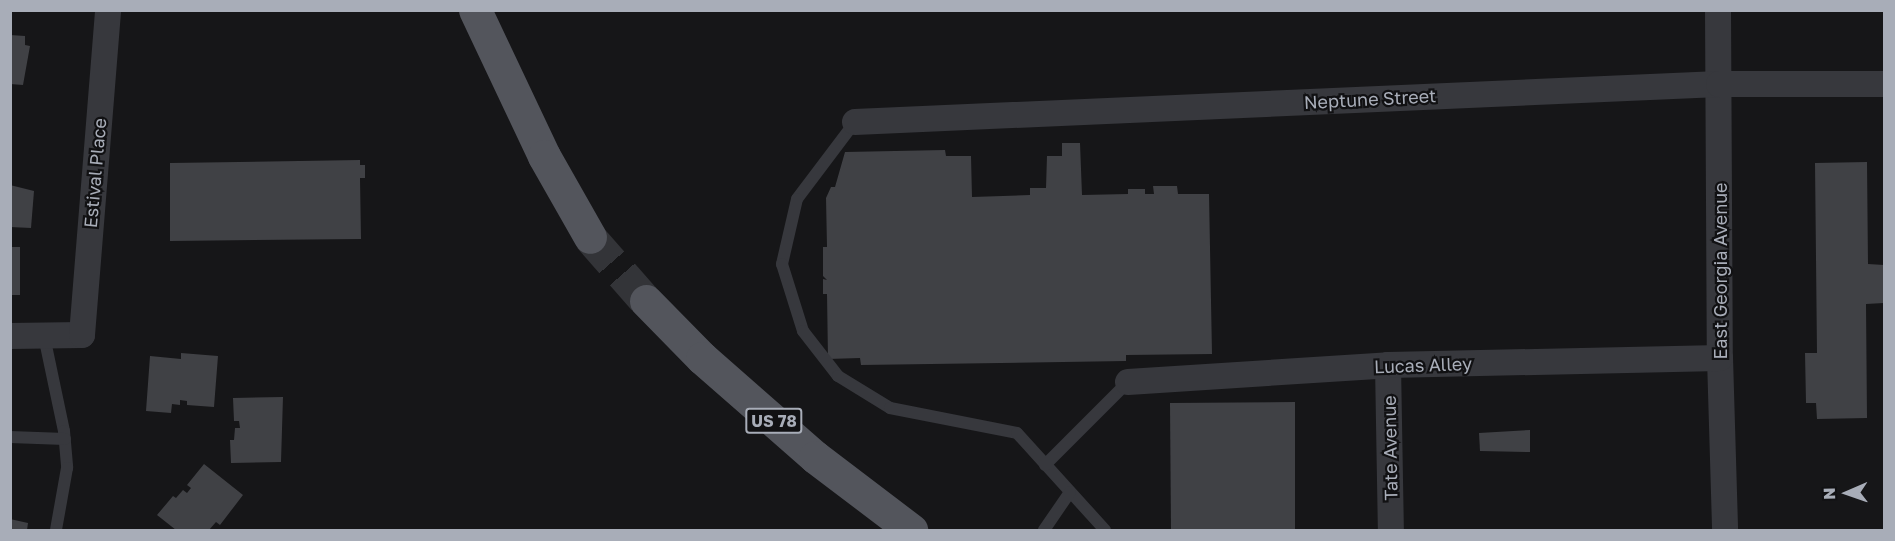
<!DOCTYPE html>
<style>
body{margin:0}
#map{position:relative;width:1895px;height:541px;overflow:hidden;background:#161618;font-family:"Golos Text",sans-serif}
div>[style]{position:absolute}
.building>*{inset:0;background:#404145}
.primary-tunnel>*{height:33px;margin-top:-16.5px;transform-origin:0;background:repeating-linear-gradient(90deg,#333438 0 33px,transparent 0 49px)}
.service>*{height:12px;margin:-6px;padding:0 6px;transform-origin:6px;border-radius:6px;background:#37383d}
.minor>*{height:26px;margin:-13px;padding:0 13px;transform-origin:13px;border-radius:13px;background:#37383d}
.primary>*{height:33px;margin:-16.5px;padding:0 16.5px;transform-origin:16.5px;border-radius:16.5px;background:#53555c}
span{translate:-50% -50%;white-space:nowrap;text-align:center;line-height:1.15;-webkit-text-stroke:4.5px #111113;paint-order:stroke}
.shield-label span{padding:2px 4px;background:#111113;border:2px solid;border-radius:4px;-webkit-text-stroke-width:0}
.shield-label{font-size:16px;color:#a8adb8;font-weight:700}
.street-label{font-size:18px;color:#a8adb8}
.frame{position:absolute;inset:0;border:12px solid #a8adb8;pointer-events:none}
.north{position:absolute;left:1817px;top:463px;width:60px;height:60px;-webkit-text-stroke:4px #111113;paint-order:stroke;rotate:268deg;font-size:16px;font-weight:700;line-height:24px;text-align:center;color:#a8adb8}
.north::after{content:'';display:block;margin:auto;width:21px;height:27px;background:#a8adb8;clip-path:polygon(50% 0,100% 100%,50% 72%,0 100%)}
</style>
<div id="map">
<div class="building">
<i style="clip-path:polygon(10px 35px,25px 36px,25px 45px,30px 46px,23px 85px,10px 84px)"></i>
<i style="clip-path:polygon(1062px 143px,1080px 143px,1082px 195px,1128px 194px,1128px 189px,1145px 189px,1145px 194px,1154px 194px,1153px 186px,1177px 186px,1178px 194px,1209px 194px,1212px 354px,1126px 355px,1126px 361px,861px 365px,860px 358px,828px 359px,827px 294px,823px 294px,823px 279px,827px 280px,823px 276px,823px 247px,827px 247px,826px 198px,831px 187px,835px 187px,845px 152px,945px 150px,946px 156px,971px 156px,972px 197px,1030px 195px,1030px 188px,1046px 188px,1047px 156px,1062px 156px)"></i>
<i style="clip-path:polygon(360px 160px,360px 165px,365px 165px,365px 178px,360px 178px,361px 239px,170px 241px,170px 163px)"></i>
<i style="clip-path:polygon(1867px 162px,1868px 264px,1884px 265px,1884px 303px,1866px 304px,1867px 418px,1817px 419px,1816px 403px,1806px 403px,1805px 353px,1817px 353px,1815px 163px)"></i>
<i style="clip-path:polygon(10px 185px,34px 191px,31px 228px,10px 227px)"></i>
<i style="clip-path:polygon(10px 247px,20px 247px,20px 295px,10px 295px)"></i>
<i style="clip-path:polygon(181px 353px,218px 356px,214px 407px,187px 405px,187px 401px,180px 400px,180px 405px,172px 404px,171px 413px,146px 411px,150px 356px,181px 359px)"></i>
<i style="clip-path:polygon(283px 397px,281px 462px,231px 463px,230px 440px,234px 440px,235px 428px,240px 428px,239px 421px,234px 421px,233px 398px)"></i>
<i style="clip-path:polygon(1295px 402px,1295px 530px,1171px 530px,1170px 403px)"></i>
<i style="clip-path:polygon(1530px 430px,1530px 452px,1480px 451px,1479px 433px)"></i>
<i style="clip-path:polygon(204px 464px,243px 495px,220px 525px,216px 522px,209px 530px,176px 530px,157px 515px,173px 496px,176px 498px,183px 490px,187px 493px,191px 488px,187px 485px)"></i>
<i style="clip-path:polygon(10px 519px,28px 523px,27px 530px,10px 530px)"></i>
</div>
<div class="primary-tunnel">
<i style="left:590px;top:237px;width:85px;rotate:48.8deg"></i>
</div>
<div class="service">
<i style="left:855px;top:122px;width:96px;rotate:127deg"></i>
<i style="left:797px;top:199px;width:67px;rotate:103deg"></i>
<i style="left:782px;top:264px;width:70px;rotate:72.6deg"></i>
<i style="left:803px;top:331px;width:57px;rotate:52.1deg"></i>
<i style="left:838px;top:376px;width:61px;rotate:31.6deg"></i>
<i style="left:890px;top:408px;width:129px;rotate:11.1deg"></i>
<i style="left:1017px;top:433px;width:131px;rotate:47.8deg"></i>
<i style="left:44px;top:336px;width:97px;rotate:78.1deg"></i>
<i style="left:64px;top:431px;width:37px;rotate:85deg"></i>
<i style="left:67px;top:468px;width:63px;rotate:100.1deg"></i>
<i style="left:10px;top:437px;width:55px;rotate:2.1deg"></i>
<i style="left:1045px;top:465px;width:117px;rotate:-45deg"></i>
<i style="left:1044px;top:530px;width:46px;rotate:-55.6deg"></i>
</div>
<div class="minor">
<i style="left:1718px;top:10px;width:348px;rotate:89.7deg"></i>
<i style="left:1720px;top:358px;width:172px;rotate:88.3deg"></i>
<i style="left:855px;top:122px;width:865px;rotate:-2.52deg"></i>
<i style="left:1719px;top:84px;width:165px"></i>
<i style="left:10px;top:336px;width:72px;rotate:-0.8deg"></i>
<i style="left:82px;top:335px;width:326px;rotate:-85.4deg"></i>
<i style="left:1388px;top:365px;width:165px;rotate:89deg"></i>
<i style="left:1128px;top:382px;width:261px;rotate:-3.7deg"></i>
<i style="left:1388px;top:365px;width:332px;rotate:-1.2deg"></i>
</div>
<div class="primary">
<i style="left:475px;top:10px;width:161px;rotate:64.7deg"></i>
<i style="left:544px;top:156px;width:93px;rotate:60.4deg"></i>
<i style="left:646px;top:301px;width:80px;rotate:45.5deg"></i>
<i style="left:702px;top:358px;width:150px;rotate:41.2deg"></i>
<i style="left:815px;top:457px;width:121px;rotate:37.2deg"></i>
</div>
<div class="shield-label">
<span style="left:774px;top:421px">US 78</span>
</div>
<div class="street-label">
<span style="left:1370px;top:99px;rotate:-3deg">Neptune Street</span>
<span style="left:95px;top:173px;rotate:-85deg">Estival Place</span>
<span style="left:1720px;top:271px;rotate:-90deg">East Georgia Avenue</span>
<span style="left:1423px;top:365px;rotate:-2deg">Lucas Alley</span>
<span style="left:1390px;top:448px;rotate:-91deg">Tate Avenue</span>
</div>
<div class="frame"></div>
<div class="north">N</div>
</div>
